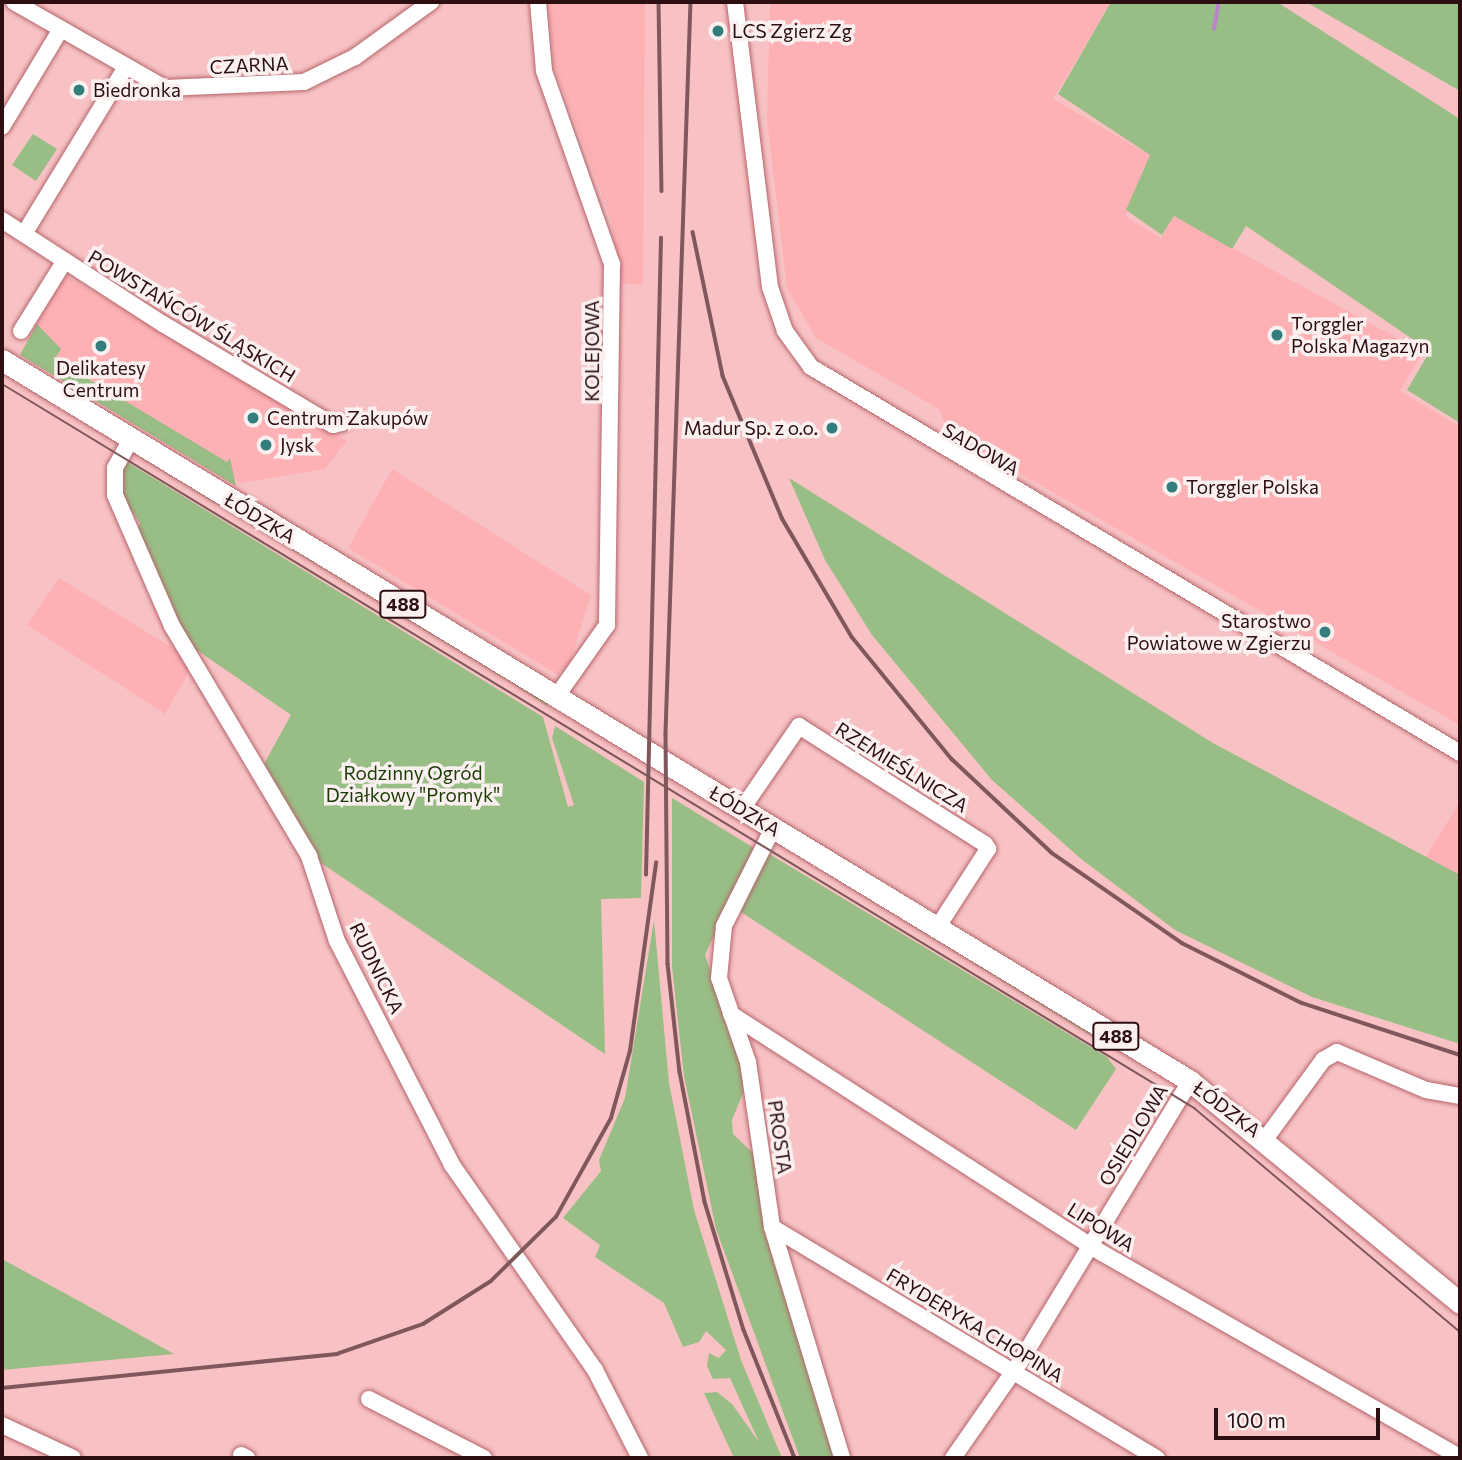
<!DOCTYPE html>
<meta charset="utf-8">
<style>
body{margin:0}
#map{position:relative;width:1462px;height:1460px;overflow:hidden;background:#f8c2c4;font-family:Commissioner,sans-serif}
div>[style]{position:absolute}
.built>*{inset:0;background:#fdb1b5}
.green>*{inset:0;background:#98be85}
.stream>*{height:3.5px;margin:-1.75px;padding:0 1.75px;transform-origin:1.75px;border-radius:1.75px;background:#b884cd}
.roads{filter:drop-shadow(0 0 2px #b4656b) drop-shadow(0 0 2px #b4656b)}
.minor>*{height:16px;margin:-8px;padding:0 8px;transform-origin:8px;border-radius:8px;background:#fff}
.major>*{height:21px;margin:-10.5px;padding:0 10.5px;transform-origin:10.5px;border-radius:10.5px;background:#fff}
.tram>*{height:2px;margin:-1px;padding:0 1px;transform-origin:1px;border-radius:1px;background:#80585b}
.rail>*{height:3.5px;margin:-1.75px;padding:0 1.75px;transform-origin:1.75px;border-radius:1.75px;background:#80585b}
.dots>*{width:19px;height:19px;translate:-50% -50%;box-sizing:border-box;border:4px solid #faf0f0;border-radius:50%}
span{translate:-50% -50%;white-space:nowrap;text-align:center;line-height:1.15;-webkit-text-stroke:7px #faf0f0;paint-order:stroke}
.shield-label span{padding:2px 5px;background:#faf0f0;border:2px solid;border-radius:5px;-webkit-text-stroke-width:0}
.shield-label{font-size:18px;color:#2d0e11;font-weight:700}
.poi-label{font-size:19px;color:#2d0e11}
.left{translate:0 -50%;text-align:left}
.right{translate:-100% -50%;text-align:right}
.street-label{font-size:19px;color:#2d0e11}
.park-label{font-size:19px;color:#1b3b04}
.frame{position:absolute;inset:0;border:4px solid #2d0e11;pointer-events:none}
.scale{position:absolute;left:1214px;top:1408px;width:166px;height:32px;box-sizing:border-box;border:4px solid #2d0e11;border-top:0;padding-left:9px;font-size:21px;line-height:24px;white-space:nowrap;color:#2d0e11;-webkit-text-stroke:5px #faf0f0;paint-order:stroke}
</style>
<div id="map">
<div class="built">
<i style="clip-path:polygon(549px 2px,645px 2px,643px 285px,622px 283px,610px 217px,554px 66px)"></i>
<i style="clip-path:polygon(770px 2px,1111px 2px,1053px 99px,1150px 155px,1125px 216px,1161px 238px,1174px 216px,1423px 352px,1400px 391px,1460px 427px,1460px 725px,949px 433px,939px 409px,816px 338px,787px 288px,767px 120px)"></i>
<i style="clip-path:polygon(65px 275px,347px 441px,325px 469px,241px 483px,22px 350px)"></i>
<i style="clip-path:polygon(392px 469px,591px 595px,570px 662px,558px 675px,348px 548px)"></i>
<i style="clip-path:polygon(59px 578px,178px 651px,190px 670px,165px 714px,27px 625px)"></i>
<i style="clip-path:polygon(1460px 801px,1460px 875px,1426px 857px)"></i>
</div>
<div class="green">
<i style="clip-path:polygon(1111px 2px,1277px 2px,1460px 119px,1460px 423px,1407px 390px,1430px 351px,1246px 226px,1232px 249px,1174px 216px,1162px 235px,1126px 210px,1150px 155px,1058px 94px)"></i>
<i style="clip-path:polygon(1306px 2px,1460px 2px,1460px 91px)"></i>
<i style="clip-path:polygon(33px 134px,57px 149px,36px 181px,12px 165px)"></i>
<i style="clip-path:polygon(37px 324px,61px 349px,55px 359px,227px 462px,230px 458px,236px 486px,20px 355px)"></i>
<i style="clip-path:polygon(131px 452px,547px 701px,547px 706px,507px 680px)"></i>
<i style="clip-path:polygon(124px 460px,543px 717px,568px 807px,574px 805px,552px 738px,555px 726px,644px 782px,641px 898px,601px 899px,605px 1054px,321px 863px,264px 764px,291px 715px,188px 644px,137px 530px,140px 523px,116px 488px)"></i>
<i style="clip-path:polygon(789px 478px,1213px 743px,1460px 875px,1460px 1044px,1312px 997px,1175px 930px,1080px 858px,992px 780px,872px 635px,825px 560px)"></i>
<i style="clip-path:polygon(672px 798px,754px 848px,705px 955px,748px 1081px,732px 1120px,733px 1134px,758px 1158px,837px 1458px,800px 1458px,716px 1229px,684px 1076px,672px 967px)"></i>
<i style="clip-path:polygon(775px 841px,1097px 1034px,1095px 1038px)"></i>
<i style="clip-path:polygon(766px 852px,1107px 1057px,1116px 1069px,1076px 1130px,741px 912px)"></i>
<i style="clip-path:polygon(654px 920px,669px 1083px,694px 1210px,741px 1360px,782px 1458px,734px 1458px,704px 1393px,717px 1392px,732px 1404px,759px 1442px,730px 1378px,713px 1379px,707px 1366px,709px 1353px,719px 1358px,726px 1350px,706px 1331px,699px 1342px,683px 1347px,664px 1303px,595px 1257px,600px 1245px,563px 1218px,601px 1171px,599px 1160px,625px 1098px)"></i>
<i style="clip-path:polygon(2px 1259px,79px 1301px,174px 1354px,2px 1370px)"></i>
</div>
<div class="stream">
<i style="left:1214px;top:29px;width:27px;rotate:-80deg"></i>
</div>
<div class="roads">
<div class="minor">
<i style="left:14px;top:2px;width:174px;rotate:29.7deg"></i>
<i style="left:165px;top:88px;width:139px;rotate:-2.5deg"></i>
<i style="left:304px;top:82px;width:57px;rotate:-26.1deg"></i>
<i style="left:355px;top:57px;width:94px;rotate:-35.9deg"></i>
<i style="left:538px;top:2px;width:69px;rotate:85deg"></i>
<i style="left:544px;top:71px;width:205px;rotate:70.6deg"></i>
<i style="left:612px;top:264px;width:361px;rotate:90.8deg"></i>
<i style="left:607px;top:625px;width:87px;rotate:125.2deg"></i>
<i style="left:735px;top:2px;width:287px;rotate:83deg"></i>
<i style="left:770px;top:287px;width:46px;rotate:71.2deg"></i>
<i style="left:785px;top:331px;width:44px;rotate:54.2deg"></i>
<i style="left:811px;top:367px;width:755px;rotate:30.74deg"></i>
<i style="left:2px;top:127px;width:114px;rotate:-59deg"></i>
<i style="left:2px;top:220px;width:192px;rotate:32.9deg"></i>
<i style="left:163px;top:324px;width:198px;rotate:30.7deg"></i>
<i style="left:333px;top:425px;width:9px;rotate:-13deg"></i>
<i style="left:24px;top:234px;width:196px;rotate:-58.6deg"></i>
<i style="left:21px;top:331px;width:81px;rotate:-58.1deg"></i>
<i style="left:131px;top:439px;width:33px;rotate:119deg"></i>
<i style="left:115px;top:468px;width:27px;rotate:90deg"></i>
<i style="left:115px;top:495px;width:143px;rotate:66.5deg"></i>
<i style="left:172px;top:626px;width:268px;rotate:59.2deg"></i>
<i style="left:309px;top:856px;width:89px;rotate:71.8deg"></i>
<i style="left:337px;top:941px;width:252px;rotate:62.8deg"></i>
<i style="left:452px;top:1165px;width:250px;rotate:55.1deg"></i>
<i style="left:595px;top:1370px;width:99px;rotate:62.9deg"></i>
<i style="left:742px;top:809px;width:101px;rotate:-55.5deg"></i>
<i style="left:799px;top:726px;width:220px;rotate:32.4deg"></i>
<i style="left:985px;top:844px;width:6px;rotate:59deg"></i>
<i style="left:988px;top:849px;width:94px;rotate:122.8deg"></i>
<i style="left:773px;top:828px;width:110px;rotate:116.6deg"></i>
<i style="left:724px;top:926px;width:52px;rotate:95.5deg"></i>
<i style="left:719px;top:978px;width:89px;rotate:71deg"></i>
<i style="left:748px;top:1062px;width:167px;rotate:81.7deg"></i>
<i style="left:772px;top:1227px;width:241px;rotate:73.1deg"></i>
<i style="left:731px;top:1014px;width:441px;rotate:32.8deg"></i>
<i style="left:1102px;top:1253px;width:412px;rotate:29.7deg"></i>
<i style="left:1266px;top:1138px;width:97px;rotate:-53.8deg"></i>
<i style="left:1323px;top:1060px;width:16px;rotate:-30deg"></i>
<i style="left:1337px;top:1052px;width:97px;rotate:23.1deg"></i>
<i style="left:1426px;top:1090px;width:35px;rotate:10deg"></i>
<i style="left:772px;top:1227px;width:449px;rotate:31deg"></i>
<i style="left:369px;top:1399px;width:129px;rotate:27.2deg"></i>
<i style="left:2px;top:1425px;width:78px;rotate:24.9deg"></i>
<i style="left:241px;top:1455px;width:7px;rotate:27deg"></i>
<i style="left:953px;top:1458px;width:117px;rotate:-55.1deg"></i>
<i style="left:1020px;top:1362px;width:328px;rotate:-58.8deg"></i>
</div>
<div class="major">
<i style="left:2px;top:360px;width:1390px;rotate:31.25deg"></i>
<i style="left:1190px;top:1081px;width:350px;rotate:39.4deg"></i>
</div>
</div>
<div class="tram">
<i style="left:2px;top:384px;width:1395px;rotate:31.27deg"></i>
<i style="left:1194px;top:1108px;width:348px;rotate:40.1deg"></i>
</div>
<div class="rail">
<i style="left:659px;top:2px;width:189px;rotate:89.1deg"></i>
<i style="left:691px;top:2px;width:732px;rotate:91.96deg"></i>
<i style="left:666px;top:734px;width:230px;rotate:89.5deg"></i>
<i style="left:668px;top:964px;width:109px;rotate:83.7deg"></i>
<i style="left:680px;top:1072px;width:132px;rotate:79.1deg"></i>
<i style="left:705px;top:1202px;width:134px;rotate:73.1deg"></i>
<i style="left:744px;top:1330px;width:138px;rotate:68.3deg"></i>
<i style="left:693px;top:232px;width:147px;rotate:78.2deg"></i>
<i style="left:723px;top:376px;width:154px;rotate:67.4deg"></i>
<i style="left:782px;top:518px;width:138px;rotate:59.5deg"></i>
<i style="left:852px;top:637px;width:158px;rotate:50.7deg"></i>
<i style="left:952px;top:759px;width:137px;rotate:43.2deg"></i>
<i style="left:1052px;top:853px;width:158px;rotate:34.7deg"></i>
<i style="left:1182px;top:943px;width:134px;rotate:26.6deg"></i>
<i style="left:1302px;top:1003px;width:166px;rotate:18.2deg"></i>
<i style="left:646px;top:875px;width:637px;rotate:-88.65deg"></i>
<i style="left:2px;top:1388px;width:337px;rotate:-5.8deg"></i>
<i style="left:337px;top:1354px;width:91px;rotate:-19.2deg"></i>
<i style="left:423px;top:1324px;width:80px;rotate:-32.3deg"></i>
<i style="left:491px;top:1281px;width:91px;rotate:-44.6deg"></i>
<i style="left:556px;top:1217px;width:113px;rotate:-60.9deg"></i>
<i style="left:611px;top:1118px;width:70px;rotate:-74.2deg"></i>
<i style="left:630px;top:1051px;width:190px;rotate:-82.1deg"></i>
</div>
<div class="dots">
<i style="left:718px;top:31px;background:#347d7d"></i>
<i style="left:79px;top:90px;background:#347d7d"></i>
<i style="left:1277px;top:335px;background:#347d7d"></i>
<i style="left:101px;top:346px;background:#347d7d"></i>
<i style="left:253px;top:418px;background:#347d7d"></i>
<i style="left:832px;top:428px;background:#347d7d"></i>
<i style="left:266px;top:445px;background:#347d7d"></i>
<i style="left:1172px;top:487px;background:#347d7d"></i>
<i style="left:1325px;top:632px;background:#347d7d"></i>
</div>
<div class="shield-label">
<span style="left:403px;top:604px">488</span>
<span style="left:1116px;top:1036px">488</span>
</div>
<div class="poi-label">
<span class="left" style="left:732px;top:31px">LCS Zgierz Zg</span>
<span class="left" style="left:93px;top:90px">Biedronka</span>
<span class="left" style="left:1291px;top:335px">Torggler<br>Polska Magazyn</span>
<span style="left:101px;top:379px">Delikatesy<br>Centrum</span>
<span class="left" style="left:267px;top:418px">Centrum Zakupów</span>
<span class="right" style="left:818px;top:428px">Madur Sp. z o.o.</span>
<span class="left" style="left:280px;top:445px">Jysk</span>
<span class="left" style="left:1186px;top:487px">Torggler Polska</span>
<span class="right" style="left:1311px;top:632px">Starostwo<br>Powiatowe w Zgierzu</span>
</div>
<div class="street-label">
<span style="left:249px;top:65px;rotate:-3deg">CZARNA</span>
<span style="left:192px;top:316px;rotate:31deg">POWSTAŃCÓW ŚLĄSKICH</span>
<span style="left:592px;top:351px;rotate:-90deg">KOLEJOWA</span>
<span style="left:981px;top:449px;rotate:30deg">SADOWA</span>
<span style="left:260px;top:518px;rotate:31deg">ŁÓDZKA</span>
<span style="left:902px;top:767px;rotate:32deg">RZEMIEŚLNICZA</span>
<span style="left:745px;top:811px;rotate:31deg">ŁÓDZKA</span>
<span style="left:377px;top:968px;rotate:64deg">RUDNICKA</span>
<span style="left:1227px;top:1109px;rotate:37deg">ŁÓDZKA</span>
<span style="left:1133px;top:1135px;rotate:-59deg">OSIEDLOWA</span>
<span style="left:780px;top:1137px;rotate:82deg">PROSTA</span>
<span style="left:1101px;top:1227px;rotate:32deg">LIPOWA</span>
<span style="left:975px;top:1325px;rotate:31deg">FRYDERYKA CHOPINA</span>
</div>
<div class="park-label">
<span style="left:413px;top:784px">Rodzinny Ogród<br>Działkowy "Promyk"</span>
</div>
<div class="frame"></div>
<div class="scale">100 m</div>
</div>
